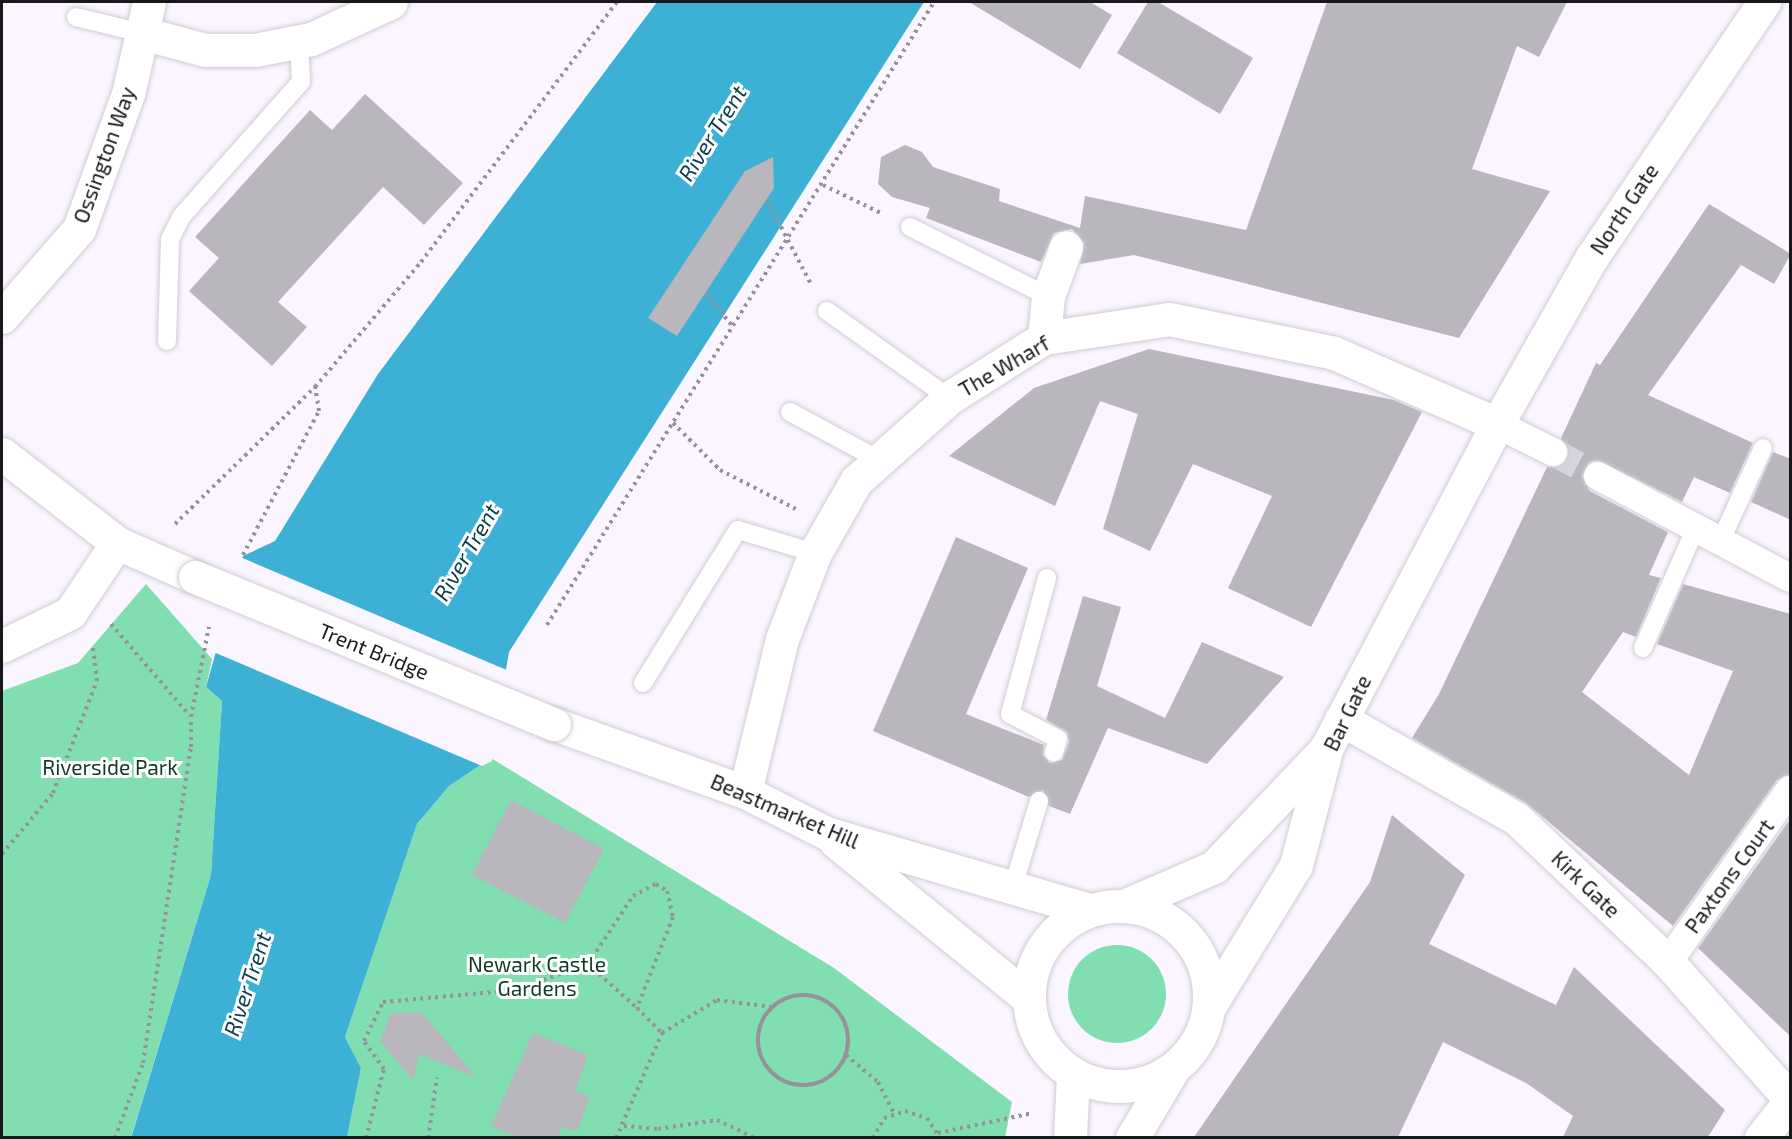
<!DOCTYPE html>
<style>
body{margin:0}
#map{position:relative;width:1792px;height:1139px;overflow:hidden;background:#faf5ff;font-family:"Exo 2",sans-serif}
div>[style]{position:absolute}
.green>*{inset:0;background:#80deb0}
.round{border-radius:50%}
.water>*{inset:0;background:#3db1d5}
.pier>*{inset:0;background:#faf5ff}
.building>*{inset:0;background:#bab6be}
.pedestrian-tunnel>*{height:28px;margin-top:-14px;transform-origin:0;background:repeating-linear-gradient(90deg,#d8d4dd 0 28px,transparent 0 42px)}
.path>*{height:4px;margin-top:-2px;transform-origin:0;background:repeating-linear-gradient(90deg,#959299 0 3px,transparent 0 7.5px)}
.path>.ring{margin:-2px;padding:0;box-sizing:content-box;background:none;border:4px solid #959299;border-radius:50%}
.roads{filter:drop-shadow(0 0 2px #cfcbd4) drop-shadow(0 0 2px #cfcbd4)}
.service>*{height:18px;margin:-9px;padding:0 9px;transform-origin:9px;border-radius:9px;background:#fff}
.pedestrian>*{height:28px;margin:-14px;padding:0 14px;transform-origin:14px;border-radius:14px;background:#fff}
.minor>*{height:33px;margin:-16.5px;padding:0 16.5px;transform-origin:16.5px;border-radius:16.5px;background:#fff}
.secondary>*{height:33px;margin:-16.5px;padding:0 16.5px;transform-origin:16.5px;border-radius:16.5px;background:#fff}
.secondary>.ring{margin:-16.5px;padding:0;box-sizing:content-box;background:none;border:33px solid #fff;border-radius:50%}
.bridges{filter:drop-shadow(0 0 2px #cfcbd4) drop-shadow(0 0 2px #cfcbd4)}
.secondary-bridge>*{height:33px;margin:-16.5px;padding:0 16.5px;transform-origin:16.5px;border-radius:16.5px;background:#fff}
span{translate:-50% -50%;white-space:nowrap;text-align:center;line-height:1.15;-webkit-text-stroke:6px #fff;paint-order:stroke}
.street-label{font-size:21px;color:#18171a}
.park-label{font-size:21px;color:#103a28}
.water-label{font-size:22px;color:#093d4c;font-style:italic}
.frame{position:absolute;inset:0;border:3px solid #18171a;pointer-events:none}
</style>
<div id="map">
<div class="green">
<i style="clip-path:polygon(146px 584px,212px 659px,206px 687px,222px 701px,211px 875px,131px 1137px,2px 1138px,2px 691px,78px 663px)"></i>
<i style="clip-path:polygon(491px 758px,834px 968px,1012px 1102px,1005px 1137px,347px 1137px,361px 1068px,345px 1037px,417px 824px,449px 786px)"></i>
<i class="round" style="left:1068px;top:945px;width:98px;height:98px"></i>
</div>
<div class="water">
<i style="clip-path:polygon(657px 2px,924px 2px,509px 652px,491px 758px,449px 786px,417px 824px,345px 1037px,361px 1068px,347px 1137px,131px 1138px,211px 875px,222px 701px,206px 687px,243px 556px,275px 541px,378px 374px)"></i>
</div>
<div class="pier">
<i style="clip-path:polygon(240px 557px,509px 671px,492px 761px,482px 766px,211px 651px)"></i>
</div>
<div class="building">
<i style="clip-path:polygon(969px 2px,1090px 2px,1112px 15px,1080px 69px)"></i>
<i style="clip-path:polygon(1148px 2px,1158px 2px,1253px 58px,1220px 114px,1117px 53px)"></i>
<i style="clip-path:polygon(1327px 2px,1567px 2px,1539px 57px,1517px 46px,1472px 169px,1550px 191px,1459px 338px,1134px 255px,1080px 264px,1084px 243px,1072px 229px,1054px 233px,1041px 262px,926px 218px,930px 208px,892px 197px,878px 184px,881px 157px,905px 145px,922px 152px,933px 167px,1000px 189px,999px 201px,1080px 228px,1085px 196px,1246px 230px)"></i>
<i style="clip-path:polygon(365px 94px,463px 183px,424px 225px,383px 187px,278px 302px,307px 327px,272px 366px,189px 291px,219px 258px,195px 237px,310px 110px,332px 130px)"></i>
<i style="clip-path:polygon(773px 157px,774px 188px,677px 336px,648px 318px,745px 171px)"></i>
<i style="clip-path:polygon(1709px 204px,1791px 254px,1774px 284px,1741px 265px,1648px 395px,1753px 443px,1730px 493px,1694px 477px,1682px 502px,1598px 460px,1589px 462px,1582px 476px,1590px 491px,1668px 532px,1649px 575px,1661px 578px,1636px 637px,1623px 632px,1582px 692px,1689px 775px,1733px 671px,1657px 644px,1683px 584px,1791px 614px,1791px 774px,1777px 780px,1673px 926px,1526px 803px,1412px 738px,1439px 694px,1547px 467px,1562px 466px,1568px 459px,1561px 438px,1596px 363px,1600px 365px)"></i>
<i style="clip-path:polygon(1149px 349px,1394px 400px,1422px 412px,1311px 627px,1228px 588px,1272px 496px,1193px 464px,1150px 551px,1103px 529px,1138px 414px,1100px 401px,1055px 506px,949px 456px,1034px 388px)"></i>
<i style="clip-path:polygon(1773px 452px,1791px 459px,1791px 520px,1751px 502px)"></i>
<i style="clip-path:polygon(956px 537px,1028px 568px,966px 714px,1044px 745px,1043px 755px,1050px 763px,1062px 760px,1069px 742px,1067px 732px,1046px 720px,1083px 596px,1121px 607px,1097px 686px,1165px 718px,1202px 642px,1284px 677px,1207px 764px,1108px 728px,1070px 814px,1049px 806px,1043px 790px,1029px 797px,873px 731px)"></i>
<i style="clip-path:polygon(511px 800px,604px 849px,565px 923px,472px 875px)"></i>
<i style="clip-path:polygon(1392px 815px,1465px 875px,1429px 944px,1556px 1005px,1574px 967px,1725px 1110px,1708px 1137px,1563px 1137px,1573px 1116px,1526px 1083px,1443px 1042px,1398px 1137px,1194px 1137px,1370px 882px)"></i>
<i style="clip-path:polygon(1791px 818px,1791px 1037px,1698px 948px)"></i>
<i style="clip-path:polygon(391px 1013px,422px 1013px,476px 1077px,419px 1054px,413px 1080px,380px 1041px)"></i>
<i style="clip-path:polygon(533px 1033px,588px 1055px,575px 1091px,590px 1096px,577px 1131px,562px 1127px,558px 1137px,517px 1137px,491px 1126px)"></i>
</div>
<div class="pedestrian-tunnel">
<i style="left:1553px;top:452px;width:51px;rotate:28.1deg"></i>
</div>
<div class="path">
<i style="left:823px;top:185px;width:64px;rotate:25.8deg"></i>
<i style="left:767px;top:200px;width:95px;rotate:62.4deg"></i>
<i style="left:706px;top:293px;width:43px;rotate:51.5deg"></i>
<i style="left:673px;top:423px;width:66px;rotate:45deg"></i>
<i style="left:720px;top:470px;width:85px;rotate:27.2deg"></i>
<i style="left:175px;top:524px;width:196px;rotate:-44.4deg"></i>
<i style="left:315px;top:387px;width:164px;rotate:-49.7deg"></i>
<i style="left:421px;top:262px;width:326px;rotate:-53deg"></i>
<i style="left:243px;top:555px;width:163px;rotate:-62.2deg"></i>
<i style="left:319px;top:411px;width:24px;rotate:-99deg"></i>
<i style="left:111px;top:624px;width:121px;rotate:49.3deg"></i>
<i style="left:547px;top:625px;width:733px;rotate:-58.15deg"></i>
<i style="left:2px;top:854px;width:80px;rotate:-50.1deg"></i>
<i style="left:53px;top:793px;width:120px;rotate:-68.6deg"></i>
<i style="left:97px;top:681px;width:35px;rotate:-97deg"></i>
<i style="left:588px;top:964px;width:66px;rotate:41.9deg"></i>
<i class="ring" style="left:758px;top:995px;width:86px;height:86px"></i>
<i style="left:846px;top:1055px;width:42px;rotate:40.2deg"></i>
<i style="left:878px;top:1082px;width:35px;rotate:63deg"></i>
<i style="left:624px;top:1126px;width:34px;rotate:5deg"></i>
<i style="left:658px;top:1129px;width:60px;rotate:-8.7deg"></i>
<i style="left:717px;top:1120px;width:42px;rotate:25.3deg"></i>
<i style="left:938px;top:1133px;width:97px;rotate:-11.9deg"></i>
<i style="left:115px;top:1138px;width:80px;rotate:-69.5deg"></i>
<i style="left:143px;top:1063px;width:320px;rotate:-81.4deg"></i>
<i style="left:191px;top:747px;width:30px;rotate:-90deg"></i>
<i style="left:191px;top:717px;width:92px;rotate:-78.7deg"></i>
<i style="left:366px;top:1138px;width:71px;rotate:-75.4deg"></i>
<i style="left:384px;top:1069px;width:34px;rotate:-126deg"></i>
<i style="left:364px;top:1041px;width:43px;rotate:-64deg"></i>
<i style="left:383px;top:1002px;width:133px;rotate:-5.2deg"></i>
<i style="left:515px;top:990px;width:77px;rotate:-19.6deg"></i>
<i style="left:588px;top:964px;width:82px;rotate:-56.5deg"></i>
<i style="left:633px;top:896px;width:26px;rotate:-28deg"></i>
<i style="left:656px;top:884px;width:13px;rotate:32deg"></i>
<i style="left:667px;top:891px;width:27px;rotate:77deg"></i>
<i style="left:673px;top:917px;width:98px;rotate:111.6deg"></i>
<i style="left:637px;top:1008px;width:35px;rotate:45deg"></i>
<i style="left:428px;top:1138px;width:61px;rotate:-81.5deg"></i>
<i style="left:616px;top:1138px;width:115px;rotate:-66.3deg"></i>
<i style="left:662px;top:1033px;width:64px;rotate:-31deg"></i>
<i style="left:717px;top:1000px;width:54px;rotate:7.4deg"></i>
<i style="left:873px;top:1138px;width:23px;rotate:-61deg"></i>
<i style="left:884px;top:1118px;width:22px;rotate:-18deg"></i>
<i style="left:905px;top:1111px;width:23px;rotate:18deg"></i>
<i style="left:927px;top:1118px;width:24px;rotate:57deg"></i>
</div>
<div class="roads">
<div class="service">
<i style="left:76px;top:17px;width:68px;rotate:13.6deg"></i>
<i style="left:910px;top:227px;width:154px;rotate:26.6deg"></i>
<i style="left:827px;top:311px;width:150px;rotate:35.5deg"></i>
<i style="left:167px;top:341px;width:102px;rotate:-88.3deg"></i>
<i style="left:170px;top:239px;width:25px;rotate:-63deg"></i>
<i style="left:181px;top:217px;width:181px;rotate:-48.4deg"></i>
<i style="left:301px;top:82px;width:41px;rotate:-92.8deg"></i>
<i style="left:790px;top:412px;width:101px;rotate:28.3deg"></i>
<i style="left:1721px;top:540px;width:101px;rotate:-65.5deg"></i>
<i style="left:1047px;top:578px;width:141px;rotate:105.2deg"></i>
<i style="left:1010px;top:714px;width:54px;rotate:27.5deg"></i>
<i style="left:1058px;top:739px;width:14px;rotate:107deg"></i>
<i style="left:1643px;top:648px;width:132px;rotate:-66.3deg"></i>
<i style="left:643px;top:683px;width:180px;rotate:-58.2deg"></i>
<i style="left:738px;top:530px;width:80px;rotate:16.6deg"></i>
<i style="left:1013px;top:887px;width:90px;rotate:-73.2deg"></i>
</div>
<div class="pedestrian">
<i style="left:1497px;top:424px;width:63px;rotate:26.6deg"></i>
<i style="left:1598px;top:476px;width:217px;rotate:28deg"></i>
<i style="left:1668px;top:962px;width:211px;rotate:-54.7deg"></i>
</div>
<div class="minor">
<i style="left:142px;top:33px;width:65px;rotate:15.1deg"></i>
<i style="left:205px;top:50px;width:50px"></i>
<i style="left:255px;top:50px;width:57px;rotate:-11.1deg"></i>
<i style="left:311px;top:39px;width:88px;rotate:-24.8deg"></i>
<i style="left:2px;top:317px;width:117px;rotate:-48.8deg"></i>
<i style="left:79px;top:229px;width:144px;rotate:-70.1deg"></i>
<i style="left:128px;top:94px;width:94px;rotate:-77.1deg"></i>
<i style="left:1044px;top:338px;width:42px;rotate:-84.6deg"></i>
<i style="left:1048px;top:296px;width:52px;rotate:-69.8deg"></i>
<i style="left:2px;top:646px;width:76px;rotate:-25.9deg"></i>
<i style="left:70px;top:613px;width:84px;rotate:-56.1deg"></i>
<i style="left:1341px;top:719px;width:202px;rotate:29.6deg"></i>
<i style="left:1517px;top:819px;width:208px;rotate:43.4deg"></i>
<i style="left:1668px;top:962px;width:183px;rotate:48.3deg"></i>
<i style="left:745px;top:792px;width:157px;rotate:-76.4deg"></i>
<i style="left:782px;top:639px;width:92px;rotate:-69deg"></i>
<i style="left:815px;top:553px;width:83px;rotate:-60.3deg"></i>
<i style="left:856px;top:481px;width:125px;rotate:-41.7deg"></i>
<i style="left:949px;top:398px;width:112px;rotate:-32.3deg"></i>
<i style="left:1044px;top:338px;width:126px;rotate:-8.6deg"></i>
<i style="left:1169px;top:319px;width:168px;rotate:11.6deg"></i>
<i style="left:1334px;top:353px;width:178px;rotate:23.5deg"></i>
<i style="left:1761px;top:1138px;width:47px;rotate:-51.9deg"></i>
</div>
<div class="secondary">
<i style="left:2px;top:454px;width:145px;rotate:37.7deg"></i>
<i style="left:117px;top:543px;width:85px;rotate:23.6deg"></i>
<i style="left:554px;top:724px;width:203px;rotate:19.6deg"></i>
<i style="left:745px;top:792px;width:91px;rotate:26.8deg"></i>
<i style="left:826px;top:833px;width:274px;rotate:16.3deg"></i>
<i style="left:836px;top:842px;width:247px;rotate:39.1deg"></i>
<i style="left:1126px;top:905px;width:96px;rotate:-23.4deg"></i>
<i style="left:1214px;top:867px;width:160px;rotate:-46.5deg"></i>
<i class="ring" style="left:1029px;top:906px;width:147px;height:147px"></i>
<i style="left:1210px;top:1005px;width:164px;rotate:-58.4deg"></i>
<i style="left:1296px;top:865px;width:122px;rotate:-75.3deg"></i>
<i style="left:1327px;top:747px;width:365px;rotate:-62.2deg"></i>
<i style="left:1497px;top:424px;width:192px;rotate:-60.4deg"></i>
<i style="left:1592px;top:257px;width:308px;rotate:-56deg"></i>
<i style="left:1070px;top:1138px;width:64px;rotate:-87.3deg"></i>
<i style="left:1132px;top:1138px;width:80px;rotate:-59.3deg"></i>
</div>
</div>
<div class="bridges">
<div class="secondary-bridge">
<i style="left:195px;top:577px;width:388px;rotate:22.3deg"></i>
</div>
</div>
<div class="street-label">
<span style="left:104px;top:155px;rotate:-70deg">Ossington Way</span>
<span style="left:1624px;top:209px;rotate:-56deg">North Gate</span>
<span style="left:1004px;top:366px;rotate:-30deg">The Wharf</span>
<span style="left:374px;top:651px;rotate:22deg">Trent Bridge</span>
<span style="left:1347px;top:713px;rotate:-64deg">Bar Gate</span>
<span style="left:785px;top:811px;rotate:23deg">Beastmarket Hill</span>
<span style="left:1729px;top:876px;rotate:-54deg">Paxtons Court</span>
<span style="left:1586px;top:884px;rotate:44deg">Kirk Gate</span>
</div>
<div class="park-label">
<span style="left:110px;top:767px">Riverside Park</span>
<span style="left:537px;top:976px">Newark Castle<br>Gardens</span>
</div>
<div class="water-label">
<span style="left:712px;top:133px;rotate:-58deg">River Trent</span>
<span style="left:466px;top:552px;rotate:-60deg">River Trent</span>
<span style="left:247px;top:984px;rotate:-72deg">River Trent</span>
</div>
<div class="frame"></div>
</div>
